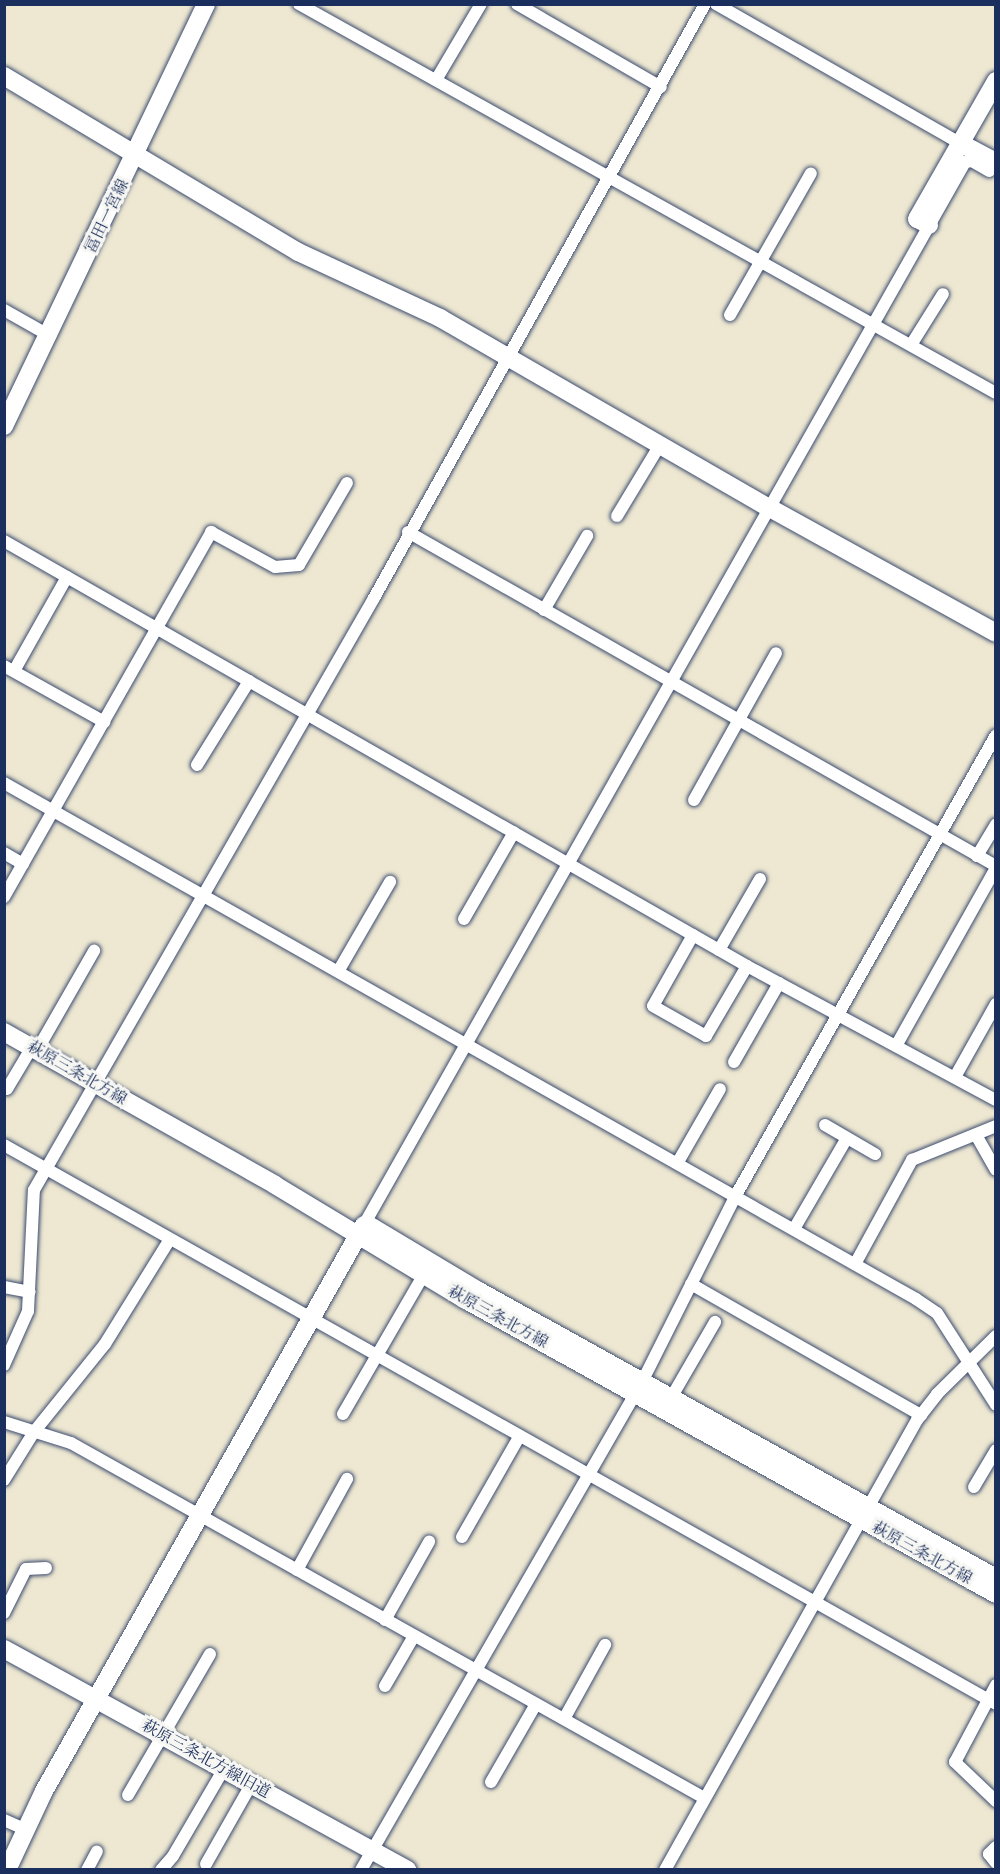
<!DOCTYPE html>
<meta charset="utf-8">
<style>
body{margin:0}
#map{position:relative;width:1000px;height:1874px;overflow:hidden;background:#eee8d2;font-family:"IM FELL French Canon","Noto Serif JP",serif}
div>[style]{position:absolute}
.roads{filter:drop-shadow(0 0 2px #3b4b6f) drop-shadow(0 0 2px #3b4b6f)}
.street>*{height:12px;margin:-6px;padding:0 6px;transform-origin:6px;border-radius:6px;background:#fff}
.secondary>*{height:18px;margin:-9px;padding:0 9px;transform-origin:9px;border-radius:9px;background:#fff}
span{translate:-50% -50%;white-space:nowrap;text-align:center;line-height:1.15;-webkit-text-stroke:6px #f6f6f2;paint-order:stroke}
.street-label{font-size:16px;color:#1b2f5e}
.frame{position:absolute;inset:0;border:6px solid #1b2f5e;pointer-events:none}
</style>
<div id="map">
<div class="roads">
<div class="street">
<i style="left:299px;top:4px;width:798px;rotate:29.17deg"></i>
<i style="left:517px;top:4px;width:166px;rotate:30deg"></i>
<i style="left:716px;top:4px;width:281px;rotate:29.7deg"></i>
<i style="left:436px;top:80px;width:88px;rotate:-59.4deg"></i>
<i style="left:4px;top:310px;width:53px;rotate:29.5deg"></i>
<i style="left:730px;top:315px;width:163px;rotate:-60.3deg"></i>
<i style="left:911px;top:345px;width:60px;rotate:-57.9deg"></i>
<i style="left:617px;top:516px;width:85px;rotate:-58.9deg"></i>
<i style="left:408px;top:532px;width:676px;rotate:29.6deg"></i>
<i style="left:4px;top:541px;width:856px;rotate:29.77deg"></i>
<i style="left:747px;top:966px;width:283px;rotate:28.3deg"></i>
<i style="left:544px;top:610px;width:86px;rotate:-59.8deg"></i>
<i style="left:4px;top:666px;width:115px;rotate:29.2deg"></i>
<i style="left:14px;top:671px;width:108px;rotate:-60.6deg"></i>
<i style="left:197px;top:765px;width:99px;rotate:-58.2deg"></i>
<i style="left:4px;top:783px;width:1048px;rotate:29.5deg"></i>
<i style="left:916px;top:1299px;width:25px;rotate:34deg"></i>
<i style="left:937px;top:1313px;width:109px;rotate:57.3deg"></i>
<i style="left:694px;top:800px;width:168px;rotate:-60.8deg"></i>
<i style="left:4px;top:853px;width:22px;rotate:30deg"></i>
<i style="left:977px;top:856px;width:37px;rotate:-59deg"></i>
<i style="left:4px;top:897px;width:420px;rotate:-60.4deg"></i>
<i style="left:211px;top:532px;width:73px;rotate:28.7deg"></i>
<i style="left:275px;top:567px;width:24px;rotate:-5deg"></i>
<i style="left:299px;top:565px;width:95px;rotate:-59.7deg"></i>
<i style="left:464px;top:919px;width:100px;rotate:-60.1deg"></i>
<i style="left:693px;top:935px;width:81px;rotate:119.4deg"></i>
<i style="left:653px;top:1006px;width:61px;rotate:29.5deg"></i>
<i style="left:706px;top:1036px;width:81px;rotate:-59.6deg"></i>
<i style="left:719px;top:950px;width:82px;rotate:-60deg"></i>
<i style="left:339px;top:970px;width:102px;rotate:-59.9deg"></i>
<i style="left:43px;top:1040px;width:103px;rotate:-60.2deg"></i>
<i style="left:896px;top:1046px;width:204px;rotate:-60.7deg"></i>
<i style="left:734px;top:1062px;width:91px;rotate:-60.3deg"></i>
<i style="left:955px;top:1077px;width:84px;rotate:-60.7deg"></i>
<i style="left:7px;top:1089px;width:49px;rotate:-59.2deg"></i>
<i style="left:825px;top:1125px;width:58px;rotate:30.1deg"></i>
<i style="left:976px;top:1135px;width:40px;rotate:60.3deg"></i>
<i style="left:4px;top:1145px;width:1139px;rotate:29.4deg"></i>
<i style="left:678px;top:1162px;width:84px;rotate:-60.1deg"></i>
<i style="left:365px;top:1223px;width:1219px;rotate:-60.51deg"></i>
<i style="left:965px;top:162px;width:7px;rotate:-8deg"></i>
<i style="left:972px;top:161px;width:20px;rotate:30deg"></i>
<i style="left:794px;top:1229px;width:105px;rotate:-59.8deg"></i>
<i style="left:855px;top:1264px;width:119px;rotate:-61.3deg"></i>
<i style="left:912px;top:1160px;width:91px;rotate:-22deg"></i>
<i style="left:691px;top:1284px;width:265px;rotate:29.7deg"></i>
<i style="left:4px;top:1287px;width:26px;rotate:11deg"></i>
<i style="left:4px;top:1365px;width:59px;rotate:-66deg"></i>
<i style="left:28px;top:1311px;width:121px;rotate:-87.2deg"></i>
<i style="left:34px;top:1190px;width:683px;rotate:-60.13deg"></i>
<i style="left:374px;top:598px;width:680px;rotate:-60.87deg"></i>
<i style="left:671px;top:1398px;width:88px;rotate:-59.9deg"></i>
<i style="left:343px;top:1414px;width:162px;rotate:-59.9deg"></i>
<i style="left:4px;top:1422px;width:70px;rotate:17.4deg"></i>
<i style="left:71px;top:1443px;width:726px;rotate:29.28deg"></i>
<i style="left:4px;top:1480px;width:57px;rotate:-58deg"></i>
<i style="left:34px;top:1432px;width:113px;rotate:-51.1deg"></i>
<i style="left:105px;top:1344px;width:123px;rotate:-58.2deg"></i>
<i style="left:974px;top:1487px;width:43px;rotate:-59.3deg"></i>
<i style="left:462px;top:1537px;width:115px;rotate:-60.3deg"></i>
<i style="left:297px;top:1570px;width:104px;rotate:-61.2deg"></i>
<i style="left:4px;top:1613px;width:49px;rotate:-63.4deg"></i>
<i style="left:26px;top:1569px;width:20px;rotate:-3deg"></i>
<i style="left:385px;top:1620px;width:90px;rotate:-60.6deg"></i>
<i style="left:996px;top:1685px;width:87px;rotate:118deg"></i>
<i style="left:955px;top:1762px;width:57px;rotate:43.6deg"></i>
<i style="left:385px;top:1686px;width:58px;rotate:-59.9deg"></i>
<i style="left:564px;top:1719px;width:85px;rotate:-61deg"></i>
<i style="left:491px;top:1782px;width:90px;rotate:-60deg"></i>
<i style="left:128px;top:1795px;width:163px;rotate:-59.8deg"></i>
<i style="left:4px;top:1820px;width:24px;rotate:24deg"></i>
<i style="left:996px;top:1847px;width:10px;rotate:135deg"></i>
<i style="left:989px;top:1854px;width:11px;rotate:52deg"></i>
<i style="left:206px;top:1864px;width:93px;rotate:-60.4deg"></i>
<i style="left:87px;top:1870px;width:21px;rotate:-62deg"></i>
<i style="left:161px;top:1870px;width:18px;rotate:-49deg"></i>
<i style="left:173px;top:1856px;width:103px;rotate:-59.7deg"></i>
<i style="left:361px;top:1870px;width:563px;rotate:-60.07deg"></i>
<i style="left:642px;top:1382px;width:209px;rotate:-63.3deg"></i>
<i style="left:736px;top:1195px;width:528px;rotate:-60.52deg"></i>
<i style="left:665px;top:1870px;width:516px;rotate:-60.75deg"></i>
<i style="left:917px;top:1420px;width:33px;rotate:-52deg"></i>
<i style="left:937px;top:1394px;width:83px;rotate:-44.5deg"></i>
</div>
<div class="secondary">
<i style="left:4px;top:76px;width:343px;rotate:30.9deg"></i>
<i style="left:298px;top:252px;width:157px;rotate:24.9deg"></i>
<i style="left:440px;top:318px;width:379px;rotate:30deg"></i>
<i style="left:768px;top:507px;width:260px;rotate:28.9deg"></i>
<i style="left:960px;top:143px;width:41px;rotate:27.8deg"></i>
<i style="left:929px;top:225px;width:13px;rotate:-153deg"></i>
<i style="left:917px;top:219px;width:159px;rotate:-60.2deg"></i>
<i style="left:4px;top:426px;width:468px;rotate:-64.4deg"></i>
<i style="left:4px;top:1032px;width:311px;rotate:29.4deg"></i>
<i style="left:275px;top:1185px;width:223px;rotate:31.1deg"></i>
<i style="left:466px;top:1300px;width:606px;rotate:29.02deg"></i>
<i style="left:367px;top:1224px;width:128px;rotate:31deg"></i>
<i style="left:477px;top:1290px;width:594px;rotate:29.03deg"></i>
<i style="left:4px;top:1649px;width:460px;rotate:28.7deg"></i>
<i style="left:7px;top:1870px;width:87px;rotate:-64.9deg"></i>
<i style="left:44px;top:1791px;width:650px;rotate:-60.52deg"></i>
</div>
</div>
<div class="street-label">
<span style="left:107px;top:216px;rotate:-64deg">冨田一宮線</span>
<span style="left:77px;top:1073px;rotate:30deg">萩原三条北方線</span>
<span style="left:498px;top:1317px;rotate:29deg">萩原三条北方線</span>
<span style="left:922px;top:1553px;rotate:29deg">萩原三条北方線</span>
<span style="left:206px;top:1759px;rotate:29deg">萩原三条北方線旧道</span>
</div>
<div class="frame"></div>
</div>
